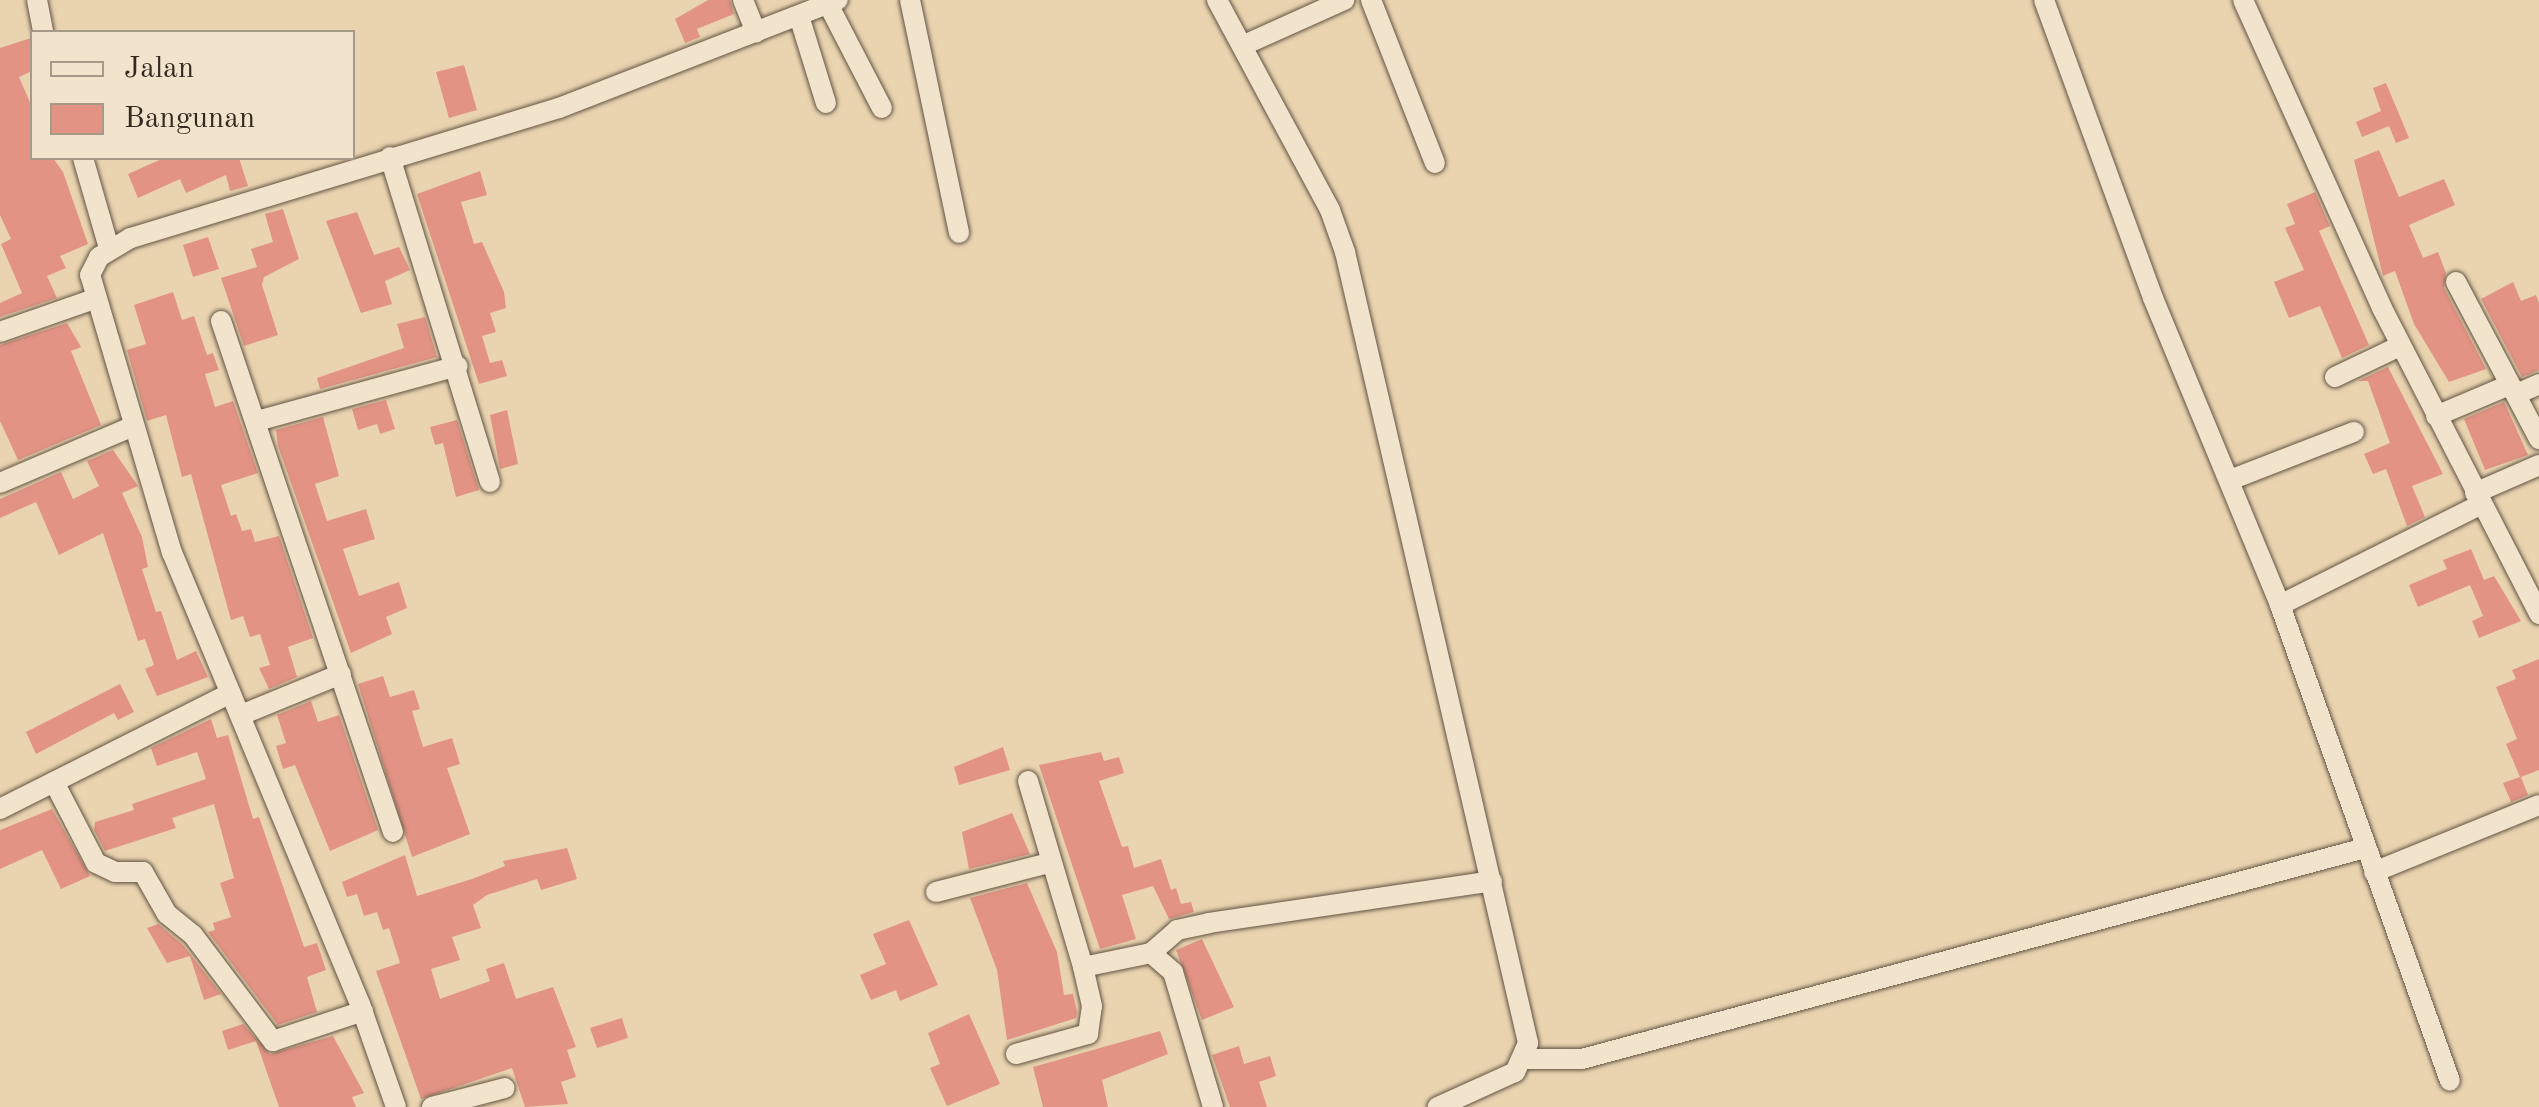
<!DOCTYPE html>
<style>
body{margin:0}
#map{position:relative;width:2539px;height:1107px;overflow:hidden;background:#ead4b0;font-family:"Old Standard TT",serif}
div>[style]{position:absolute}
.building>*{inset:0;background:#e29384}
.roads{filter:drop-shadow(0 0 2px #625444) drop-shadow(0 0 2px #625444)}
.minor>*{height:20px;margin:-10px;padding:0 10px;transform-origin:10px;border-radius:10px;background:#f1e3cc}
span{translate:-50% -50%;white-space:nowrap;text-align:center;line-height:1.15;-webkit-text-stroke:8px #f1e3cc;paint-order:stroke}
.legend{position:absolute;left:30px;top:30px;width:325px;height:130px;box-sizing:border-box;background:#f1e3cc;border:2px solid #a69987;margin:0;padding:12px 18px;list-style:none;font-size:30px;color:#352a20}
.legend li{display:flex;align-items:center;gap:20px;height:50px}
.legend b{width:50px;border:2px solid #a69987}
</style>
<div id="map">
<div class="building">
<i style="clip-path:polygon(708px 0,730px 0,734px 14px,697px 29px,700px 37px,685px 43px,675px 19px)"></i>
<i style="clip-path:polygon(31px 38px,32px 71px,19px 77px,32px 107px,32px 158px,53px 158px,63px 172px,88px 244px,60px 256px,66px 268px,47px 276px,57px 298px,0 317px,0 303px,22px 293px,1px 244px,11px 239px,0 215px,0 48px)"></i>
<i style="clip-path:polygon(464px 65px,477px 110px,449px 118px,436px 72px)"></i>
<i style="clip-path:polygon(2386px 83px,2409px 138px,2396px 143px,2389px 126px,2362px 137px,2356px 122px,2381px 111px,2373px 88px)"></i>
<i style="clip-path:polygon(2379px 150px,2399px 197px,2444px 179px,2455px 205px,2409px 225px,2423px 258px,2438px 252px,2446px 273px,2444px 288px,2486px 369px,2449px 382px,2414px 324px,2395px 271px,2383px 276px,2354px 160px)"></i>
<i style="clip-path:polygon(164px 158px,239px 158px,248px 186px,230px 191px,226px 175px,186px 193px,180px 179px,138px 198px,128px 174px)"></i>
<i style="clip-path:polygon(480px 171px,487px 195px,461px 202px,474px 244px,482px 242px,504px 292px,506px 308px,490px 313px,496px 332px,482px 336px,490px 363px,502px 360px,507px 376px,479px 384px,417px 194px)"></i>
<i style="clip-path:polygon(2315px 192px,2330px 226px,2319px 231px,2369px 345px,2342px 358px,2320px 306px,2289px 318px,2274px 282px,2304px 270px,2285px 228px,2295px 224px,2287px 204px)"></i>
<i style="clip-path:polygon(283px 209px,299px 259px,264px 277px,262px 285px,278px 335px,244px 346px,221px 278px,257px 267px,251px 249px,273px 242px,265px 214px)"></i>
<i style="clip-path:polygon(357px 212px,374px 255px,399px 247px,410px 270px,385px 281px,392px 304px,361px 313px,326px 221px)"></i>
<i style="clip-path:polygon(208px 237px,219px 269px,193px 277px,183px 245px)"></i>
<i style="clip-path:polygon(2513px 282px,2521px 301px,2536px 295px,2539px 303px,2539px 370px,2522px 377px,2481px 299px)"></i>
<i style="clip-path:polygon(173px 292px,182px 320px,194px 316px,207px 355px,213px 353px,219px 370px,205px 374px,215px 407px,233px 401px,258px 473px,221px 485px,231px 516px,236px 514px,242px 531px,251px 529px,255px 542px,279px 536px,313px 638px,288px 647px,297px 677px,269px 689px,259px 668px,270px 665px,260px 634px,250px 637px,243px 616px,231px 620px,191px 474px,182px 477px,166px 415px,147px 421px,127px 350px,146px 344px,134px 305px)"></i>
<i style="clip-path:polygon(425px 317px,437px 357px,320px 389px,317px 378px,404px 348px,397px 324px)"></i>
<i style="clip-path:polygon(67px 323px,81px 347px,71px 351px,101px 425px,18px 460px,0 421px,0 345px)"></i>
<i style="clip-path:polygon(2388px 367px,2443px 474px,2412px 486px,2425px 517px,2407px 526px,2386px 469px,2373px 474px,2364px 454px,2390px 443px,2368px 381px,2358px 381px)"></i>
<i style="clip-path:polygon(386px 400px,395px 429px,380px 434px,377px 424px,358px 430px,352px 409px)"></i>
<i style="clip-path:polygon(2504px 402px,2528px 455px,2485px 470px,2464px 419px)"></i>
<i style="clip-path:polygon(507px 410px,518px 464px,500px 469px,490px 415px)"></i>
<i style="clip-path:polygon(323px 417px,339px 476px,315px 484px,327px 521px,366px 509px,375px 539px,343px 549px,359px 596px,399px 582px,407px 608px,386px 617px,392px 634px,351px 653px,278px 446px,276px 430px)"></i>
<i style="clip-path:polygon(457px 420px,479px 490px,456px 497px,443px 443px,435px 445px,430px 427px)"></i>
<i style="clip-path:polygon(113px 450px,138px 486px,122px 493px,142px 537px,148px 567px,142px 569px,156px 612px,161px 611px,177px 660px,196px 651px,208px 677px,157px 696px,145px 669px,154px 665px,145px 639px,138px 641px,103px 533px,59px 555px,36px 502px,0 518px,0 499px,61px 472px,73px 499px,99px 486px,87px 461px)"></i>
<i style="clip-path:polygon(2471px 549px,2484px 580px,2494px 576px,2521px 621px,2479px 638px,2472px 621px,2483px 616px,2470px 585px,2418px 607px,2409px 585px,2447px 569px,2443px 560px)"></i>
<i style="clip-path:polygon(2539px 659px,2539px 770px,2521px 777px,2528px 795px,2511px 802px,2503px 783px,2520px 777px,2506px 744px,2517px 739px,2496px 687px,2516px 679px,2512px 670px)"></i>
<i style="clip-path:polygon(383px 676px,390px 697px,414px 690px,420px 709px,412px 711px,423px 747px,452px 738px,460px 764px,447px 768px,470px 834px,412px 857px,358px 684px)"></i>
<i style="clip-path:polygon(120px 684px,134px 712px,118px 720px,114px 713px,36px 754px,26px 732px)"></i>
<i style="clip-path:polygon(311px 701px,318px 722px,339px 715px,378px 830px,330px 851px,295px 765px,283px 769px,276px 746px,286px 743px,277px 715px)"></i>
<i style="clip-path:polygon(211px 719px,217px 738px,228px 735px,253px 819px,259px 817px,304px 947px,317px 943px,326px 970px,307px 977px,317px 1012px,278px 1025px,208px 932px,215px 930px,213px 923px,231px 917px,220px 883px,234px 878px,214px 804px,172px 818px,176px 828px,105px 851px,94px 830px,95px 822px,134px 810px,132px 804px,206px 779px,197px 752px,157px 766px,151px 748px)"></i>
<i style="clip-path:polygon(1003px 747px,1010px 770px,959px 785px,954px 767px)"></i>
<i style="clip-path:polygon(1101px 752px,1104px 761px,1119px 757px,1124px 773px,1099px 781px,1122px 847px,1128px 846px,1134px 868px,1161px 859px,1171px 890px,1176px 888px,1181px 904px,1191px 902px,1194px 912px,1169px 919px,1153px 886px,1122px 895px,1136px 939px,1100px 949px,1039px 765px)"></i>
<i style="clip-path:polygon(52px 809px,90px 876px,61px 889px,42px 850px,0 869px,0 830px)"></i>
<i style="clip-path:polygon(1012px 813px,1030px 854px,969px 869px,962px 832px)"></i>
<i style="clip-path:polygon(567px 848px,577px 879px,541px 890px,537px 879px,487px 895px,473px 905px,481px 928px,452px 937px,460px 960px,431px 969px,440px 999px,490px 981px,486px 969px,504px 963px,516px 999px,553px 987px,576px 1047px,567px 1050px,576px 1077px,561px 1082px,568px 1104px,525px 1107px,512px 1068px,421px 1099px,376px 971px,400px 963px,389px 928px,383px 930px,377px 912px,364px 916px,357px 894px,347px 897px,342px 882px,405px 855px,417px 896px,472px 879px,505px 866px,503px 861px)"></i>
<i style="clip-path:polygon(1027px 883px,1057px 952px,1064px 995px,1073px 994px,1077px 1012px,1076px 1018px,1007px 1040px,997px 970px,970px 898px)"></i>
<i style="clip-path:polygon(909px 920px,938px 985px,900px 1001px,896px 990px,871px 1000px,860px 975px,886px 964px,873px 934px)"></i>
<i style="clip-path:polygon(158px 924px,183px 945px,221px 994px,204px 1000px,190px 956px,167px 963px,147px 928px)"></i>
<i style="clip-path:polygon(1202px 939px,1234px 1007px,1202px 1020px,1176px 950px)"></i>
<i style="clip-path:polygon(969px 1014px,1000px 1084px,947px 1106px,930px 1068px,940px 1064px,928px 1033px)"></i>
<i style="clip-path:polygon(622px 1018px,628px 1038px,597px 1048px,590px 1028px)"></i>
<i style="clip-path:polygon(243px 1024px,270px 1054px,333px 1036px,364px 1093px,352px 1097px,356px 1107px,279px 1107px,256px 1041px,228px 1050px,222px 1031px)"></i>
<i style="clip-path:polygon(1160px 1031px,1168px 1054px,1102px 1080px,1108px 1107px,1043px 1107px,1033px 1067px)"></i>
<i style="clip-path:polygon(1239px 1046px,1244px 1064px,1270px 1056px,1276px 1076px,1259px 1082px,1267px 1107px,1230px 1107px,1212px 1055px)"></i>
</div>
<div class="roads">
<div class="minor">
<i style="left:37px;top:0;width:33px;rotate:79deg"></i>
<i style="left:743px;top:0;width:35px;rotate:68deg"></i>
<i style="left:910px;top:0;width:238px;rotate:78.1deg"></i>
<i style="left:1217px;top:0;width:238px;rotate:61.7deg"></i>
<i style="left:1330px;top:210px;width:45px;rotate:70.3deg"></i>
<i style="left:1345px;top:252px;width:812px;rotate:76.97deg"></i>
<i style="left:1528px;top:1043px;width:32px;rotate:114deg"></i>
<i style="left:1515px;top:1072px;width:85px;rotate:155.6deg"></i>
<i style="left:1371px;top:0;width:175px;rotate:68.6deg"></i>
<i style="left:2044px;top:0;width:317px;rotate:69.9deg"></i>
<i style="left:2153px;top:298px;width:332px;rotate:67.5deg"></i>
<i style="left:2280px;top:605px;width:505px;rotate:70.35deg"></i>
<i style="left:2243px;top:0;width:338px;rotate:65.7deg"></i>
<i style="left:2382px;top:308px;width:344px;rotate:62.8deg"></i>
<i style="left:828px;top:4px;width:117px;rotate:62.6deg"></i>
<i style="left:799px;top:16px;width:91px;rotate:72.8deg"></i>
<i style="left:1244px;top:45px;width:110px;rotate:-24.2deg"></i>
<i style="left:390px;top:157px;width:340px;rotate:72.9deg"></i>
<i style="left:83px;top:158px;width:94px;rotate:73.9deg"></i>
<i style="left:2456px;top:282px;width:178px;rotate:62.1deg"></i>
<i style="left:221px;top:321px;width:539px;rotate:71.4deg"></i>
<i style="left:0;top:332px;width:100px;rotate:-19.3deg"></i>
<i style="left:2335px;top:377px;width:72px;rotate:-25.5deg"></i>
<i style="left:2519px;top:393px;width:22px;rotate:-24deg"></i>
<i style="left:2436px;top:416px;width:77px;rotate:-22.9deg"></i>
<i style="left:257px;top:421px;width:208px;rotate:-15.3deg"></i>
<i style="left:2230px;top:480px;width:133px;rotate:-21.2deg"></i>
<i style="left:0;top:483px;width:142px;rotate:-23.1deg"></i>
<i style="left:2475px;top:493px;width:70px;rotate:-23.6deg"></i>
<i style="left:2280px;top:605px;width:224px;rotate:-26.6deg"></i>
<i style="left:241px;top:715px;width:108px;rotate:-22.3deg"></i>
<i style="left:1028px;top:781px;width:194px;rotate:73.5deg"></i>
<i style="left:1083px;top:967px;width:69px;rotate:-11.6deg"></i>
<i style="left:1151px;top:953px;width:29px;rotate:41deg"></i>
<i style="left:1173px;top:972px;width:141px;rotate:73.5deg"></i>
<i style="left:54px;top:782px;width:91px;rotate:62.6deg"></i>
<i style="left:96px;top:863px;width:21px;rotate:25deg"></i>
<i style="left:115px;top:872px;width:28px"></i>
<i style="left:143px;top:872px;width:48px;rotate:60.3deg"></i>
<i style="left:167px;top:914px;width:33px;rotate:39deg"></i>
<i style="left:193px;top:935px;width:133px;rotate:53deg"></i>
<i style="left:273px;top:1041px;width:95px;rotate:-18.4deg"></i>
<i style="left:0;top:809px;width:258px;rotate:-26.7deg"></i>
<i style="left:2374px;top:872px;width:178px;rotate:-22.1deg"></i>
<i style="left:936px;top:892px;width:117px;rotate:-14.4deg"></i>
<i style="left:1151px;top:953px;width:35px;rotate:-41deg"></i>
<i style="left:1177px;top:930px;width:33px;rotate:-12deg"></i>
<i style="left:1209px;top:923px;width:286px;rotate:-8.4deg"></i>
<i style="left:1016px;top:1054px;width:75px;rotate:-15.5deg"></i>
<i style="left:1088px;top:1034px;width:28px;rotate:-82deg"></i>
<i style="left:1092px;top:1006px;width:40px;rotate:-103deg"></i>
<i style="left:1526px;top:1059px;width:56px"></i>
<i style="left:1582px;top:1059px;width:811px;rotate:-15.08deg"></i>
<i style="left:396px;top:1107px;width:109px;rotate:-109.3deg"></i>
<i style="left:360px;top:1004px;width:489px;rotate:-112.6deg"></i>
<i style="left:172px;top:553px;width:290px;rotate:-106.4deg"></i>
<i style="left:90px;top:275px;width:20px;rotate:-63deg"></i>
<i style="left:99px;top:257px;width:37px;rotate:-31deg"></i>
<i style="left:131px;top:238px;width:447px;rotate:-16.9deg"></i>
<i style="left:559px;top:108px;width:299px;rotate:-21.2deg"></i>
<i style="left:432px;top:1107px;width:75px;rotate:-14.6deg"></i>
</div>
</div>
<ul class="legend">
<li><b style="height:12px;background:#f1e3cc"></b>Jalan</li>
<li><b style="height:28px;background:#e29384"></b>Bangunan</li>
</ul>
</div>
